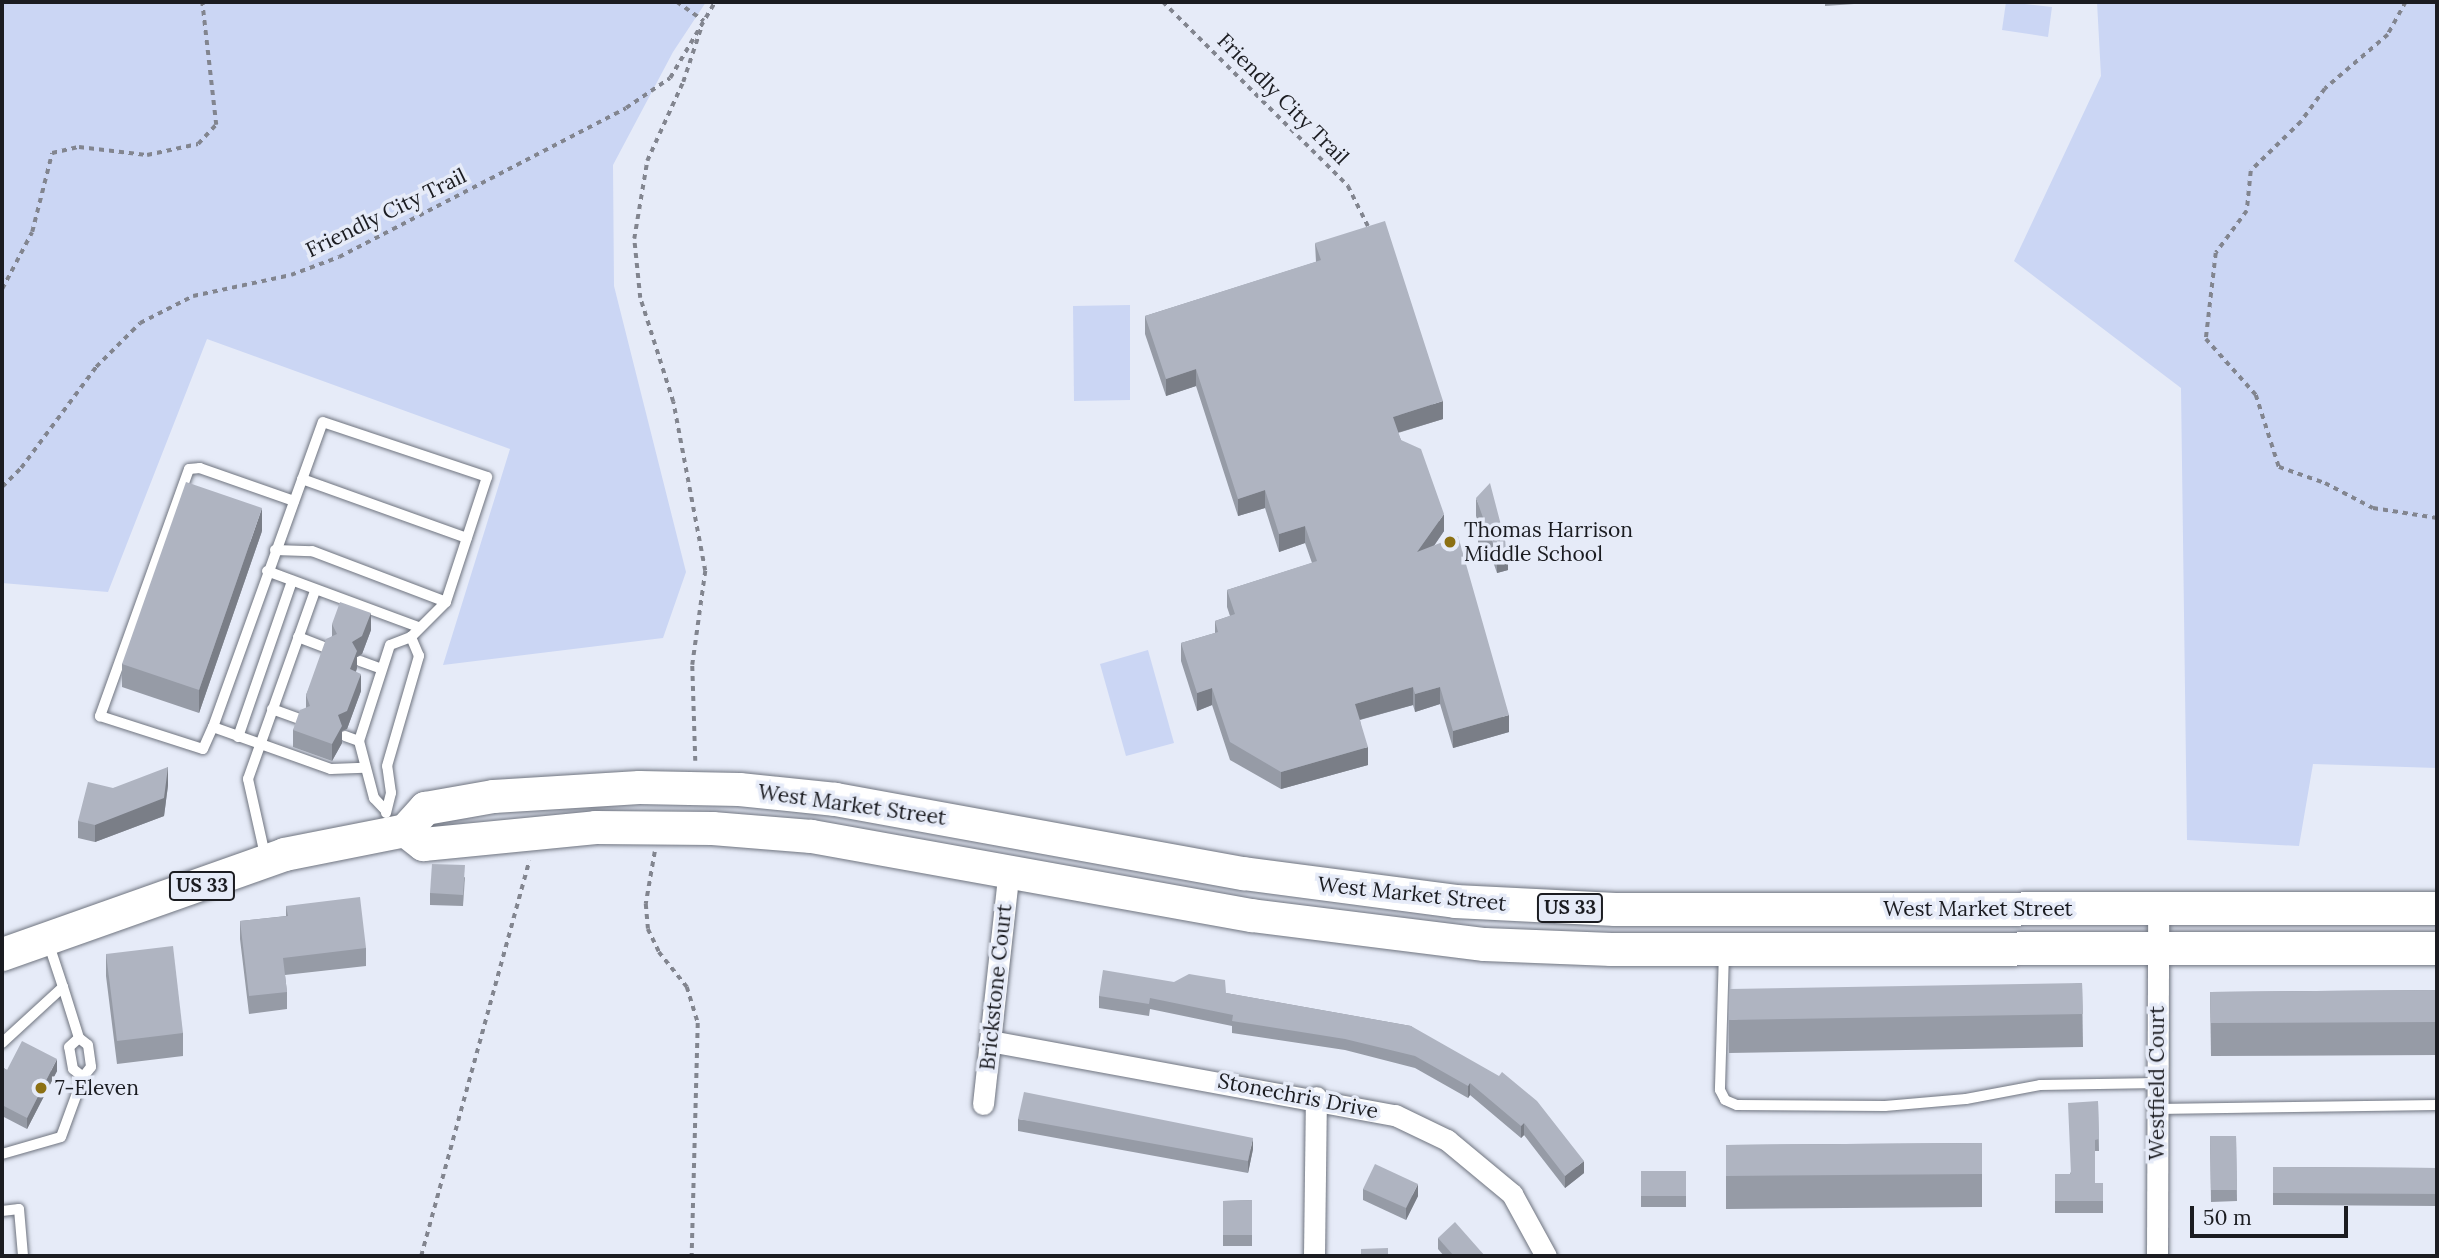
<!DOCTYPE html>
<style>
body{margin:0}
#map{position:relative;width:2439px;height:1258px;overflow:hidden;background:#e6ebf8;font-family:Lora,serif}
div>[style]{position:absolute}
.green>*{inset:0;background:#cbd6f4}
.path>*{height:3.5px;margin-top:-1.75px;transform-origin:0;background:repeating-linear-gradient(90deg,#82858f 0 5px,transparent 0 10px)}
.roads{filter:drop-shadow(0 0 2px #6f747f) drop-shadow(0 0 2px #6f747f)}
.service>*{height:10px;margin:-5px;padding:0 5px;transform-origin:5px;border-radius:5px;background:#fff}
.minor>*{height:21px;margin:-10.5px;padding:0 10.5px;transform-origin:10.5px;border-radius:10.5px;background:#fff}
.primary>*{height:33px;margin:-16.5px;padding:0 16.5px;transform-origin:16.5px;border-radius:16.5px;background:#fff}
.wall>*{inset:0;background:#969ba6}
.shaded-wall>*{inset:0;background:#7a7e87}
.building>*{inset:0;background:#afb4c1}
.dots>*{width:19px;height:19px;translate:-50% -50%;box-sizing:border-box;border:4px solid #e6ebf8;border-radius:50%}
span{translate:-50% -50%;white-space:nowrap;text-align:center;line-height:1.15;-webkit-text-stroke:7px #e6ebf8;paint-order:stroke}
.shield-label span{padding:2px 5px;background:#e6ebf8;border:2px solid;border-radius:5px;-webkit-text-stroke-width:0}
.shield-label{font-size:19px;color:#1b1c21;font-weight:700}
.street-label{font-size:21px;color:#1b1c21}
.poi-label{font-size:21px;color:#1b1c21}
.left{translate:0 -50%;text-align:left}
.frame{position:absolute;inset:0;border:4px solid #1b1c21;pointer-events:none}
.scale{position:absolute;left:2190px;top:1206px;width:158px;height:32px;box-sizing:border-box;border:4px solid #1b1c21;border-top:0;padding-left:9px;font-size:21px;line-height:24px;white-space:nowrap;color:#1b1c21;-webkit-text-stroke:5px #e6ebf8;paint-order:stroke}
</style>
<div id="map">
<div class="green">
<i style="clip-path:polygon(2px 2px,706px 2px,673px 52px,613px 165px,614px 286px,686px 572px,663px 638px,443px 665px,510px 449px,207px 339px,108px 592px,2px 583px)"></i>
<i style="clip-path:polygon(2006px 2px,2052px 7px,2048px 37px,2002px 30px)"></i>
<i style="clip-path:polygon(2097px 2px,2437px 2px,2437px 768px,2313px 764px,2299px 846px,2187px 840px,2181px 388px,2014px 261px,2101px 76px)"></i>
<i style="clip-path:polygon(1130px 305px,1130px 400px,1074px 401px,1073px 306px)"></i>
<i style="clip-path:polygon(1148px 650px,1174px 743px,1126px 756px,1100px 664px)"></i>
</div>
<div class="path">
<i style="left:677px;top:2px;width:33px;rotate:35deg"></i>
<i style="left:1163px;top:2px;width:261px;rotate:44.8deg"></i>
<i style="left:1348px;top:186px;width:45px;rotate:63.4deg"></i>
<i style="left:2406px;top:2px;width:38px;rotate:119deg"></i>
<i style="left:2388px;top:35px;width:83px;rotate:139.4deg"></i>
<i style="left:2325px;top:89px;width:41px;rotate:126deg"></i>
<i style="left:2301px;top:122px;width:70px;rotate:135.6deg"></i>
<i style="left:2251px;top:171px;width:40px;rotate:95.7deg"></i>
<i style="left:2247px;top:211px;width:52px;rotate:126.4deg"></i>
<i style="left:2216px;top:253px;width:87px;rotate:96.6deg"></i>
<i style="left:2206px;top:339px;width:75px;rotate:48.2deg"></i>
<i style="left:2256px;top:395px;width:76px;rotate:72.3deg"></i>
<i style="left:2279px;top:467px;width:49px;rotate:19.2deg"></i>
<i style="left:2325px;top:483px;width:54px;rotate:27.5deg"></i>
<i style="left:2373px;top:508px;width:65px;rotate:8.9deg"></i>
<i style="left:2px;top:289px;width:64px;rotate:-62.2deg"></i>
<i style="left:32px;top:232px;width:81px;rotate:-75.8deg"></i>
<i style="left:52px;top:153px;width:28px;rotate:-13deg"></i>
<i style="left:79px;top:147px;width:68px;rotate:6.7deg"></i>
<i style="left:147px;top:155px;width:52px;rotate:-12.2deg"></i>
<i style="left:198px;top:144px;width:26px;rotate:-47deg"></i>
<i style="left:216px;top:125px;width:124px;rotate:-96.5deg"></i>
<i style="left:2px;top:487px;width:27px;rotate:-45deg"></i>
<i style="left:21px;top:468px;width:126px;rotate:-53.4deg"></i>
<i style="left:96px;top:367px;width:62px;rotate:-45deg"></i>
<i style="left:140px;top:323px;width:59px;rotate:-27deg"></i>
<i style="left:193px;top:296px;width:100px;rotate:-12.1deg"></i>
<i style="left:291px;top:275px;width:51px;rotate:-20.6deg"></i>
<i style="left:339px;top:257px;width:323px;rotate:-27.4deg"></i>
<i style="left:626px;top:108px;width:53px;rotate:-34.3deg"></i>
<i style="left:670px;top:78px;width:88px;rotate:-59.4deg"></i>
<i style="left:695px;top:761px;width:96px;rotate:-91.8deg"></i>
<i style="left:692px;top:665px;width:95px;rotate:-82.1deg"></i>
<i style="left:705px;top:571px;width:172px;rotate:-100.7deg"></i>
<i style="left:673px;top:402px;width:109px;rotate:-107.6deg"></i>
<i style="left:640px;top:298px;width:59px;rotate:-95.8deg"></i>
<i style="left:634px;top:239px;width:79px;rotate:-80.5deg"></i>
<i style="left:647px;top:161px;width:87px;rotate:-65.5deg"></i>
<i style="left:683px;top:82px;width:57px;rotate:-71.6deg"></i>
<i style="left:655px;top:852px;width:53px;rotate:99.8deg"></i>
<i style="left:646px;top:904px;width:25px;rotate:85deg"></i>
<i style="left:648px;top:929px;width:25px;rotate:64deg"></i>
<i style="left:659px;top:952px;width:45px;rotate:51.3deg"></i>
<i style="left:687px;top:987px;width:38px;rotate:73deg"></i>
<i style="left:698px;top:1023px;width:233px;rotate:91.5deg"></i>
<i style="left:421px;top:1256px;width:410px;rotate:-74.7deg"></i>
</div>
<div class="roads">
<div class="service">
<i style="left:302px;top:479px;width:175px;rotate:19.7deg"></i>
<i style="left:294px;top:501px;width:100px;rotate:-160.7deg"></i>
<i style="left:200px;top:468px;width:11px;rotate:175deg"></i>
<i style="left:189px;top:469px;width:263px;rotate:109.8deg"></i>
<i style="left:100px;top:716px;width:108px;rotate:17.8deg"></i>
<i style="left:203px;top:749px;width:24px;rotate:-66deg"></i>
<i style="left:213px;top:727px;width:125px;rotate:19.6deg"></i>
<i style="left:331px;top:769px;width:33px;rotate:-2deg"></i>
<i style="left:275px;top:550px;width:37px;rotate:2deg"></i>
<i style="left:312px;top:551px;width:143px;rotate:20.8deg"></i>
<i style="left:267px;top:571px;width:161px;rotate:20.3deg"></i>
<i style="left:298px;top:637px;width:33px;rotate:21deg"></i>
<i style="left:360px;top:661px;width:23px;rotate:20deg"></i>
<i style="left:272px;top:709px;width:33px;rotate:20deg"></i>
<i style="left:213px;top:727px;width:324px;rotate:-70.2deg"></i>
<i style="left:323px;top:422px;width:173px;rotate:18.5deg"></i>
<i style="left:487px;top:477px;width:132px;rotate:108.2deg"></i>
<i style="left:446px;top:602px;width:49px;rotate:135deg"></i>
<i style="left:411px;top:637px;width:22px;rotate:159deg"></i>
<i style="left:390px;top:645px;width:101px;rotate:107.9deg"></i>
<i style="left:359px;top:741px;width:59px;rotate:75.3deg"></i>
<i style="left:374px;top:798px;width:16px;rotate:47deg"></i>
<i style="left:345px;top:736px;width:15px;rotate:20deg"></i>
<i style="left:238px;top:737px;width:165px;rotate:-70.9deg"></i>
<i style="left:386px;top:813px;width:21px;rotate:-76deg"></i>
<i style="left:391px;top:793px;width:27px;rotate:-98deg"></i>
<i style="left:387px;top:766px;width:115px;rotate:-73.8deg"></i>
<i style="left:419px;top:656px;width:21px;rotate:-113deg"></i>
<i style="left:265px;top:855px;width:78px;rotate:-102.6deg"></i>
<i style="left:248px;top:779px;width:200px;rotate:-70.4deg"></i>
<i style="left:1724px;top:952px;width:138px;rotate:91.7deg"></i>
<i style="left:1720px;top:1090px;width:11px;rotate:63deg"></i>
<i style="left:1725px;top:1100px;width:13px;rotate:23deg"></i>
<i style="left:1737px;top:1105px;width:148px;rotate:0.4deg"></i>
<i style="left:1885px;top:1106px;width:81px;rotate:-4.9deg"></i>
<i style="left:1966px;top:1099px;width:75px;rotate:-10.7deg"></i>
<i style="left:2040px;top:1085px;width:117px;rotate:-1deg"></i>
<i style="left:79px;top:1038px;width:11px;rotate:38deg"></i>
<i style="left:88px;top:1045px;width:22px;rotate:82deg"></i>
<i style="left:91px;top:1067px;width:13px;rotate:129deg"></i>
<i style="left:2px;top:1043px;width:83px;rotate:-42.6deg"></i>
<i style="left:63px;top:987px;width:47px;rotate:-108.4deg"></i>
<i style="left:2157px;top:1109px;width:280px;rotate:-0.8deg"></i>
<i style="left:2px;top:1154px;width:61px;rotate:-16.1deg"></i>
<i style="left:61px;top:1137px;width:64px;rotate:-69.9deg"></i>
<i style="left:83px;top:1077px;width:13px;rotate:-141deg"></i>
<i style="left:73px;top:1069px;width:22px;rotate:-100deg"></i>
<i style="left:69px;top:1047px;width:13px;rotate:-42deg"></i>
<i style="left:79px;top:1038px;width:53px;rotate:-107.4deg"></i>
<i style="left:2px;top:1211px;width:17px;rotate:-7deg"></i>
<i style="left:19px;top:1209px;width:47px;rotate:85.1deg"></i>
</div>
<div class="minor">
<i style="left:990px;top:1041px;width:412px;rotate:10.4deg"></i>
<i style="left:1395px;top:1115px;width:58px;rotate:25.7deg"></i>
<i style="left:1447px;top:1140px;width:85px;rotate:39.7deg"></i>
<i style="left:1512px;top:1194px;width:71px;rotate:61.3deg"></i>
<i style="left:983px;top:1104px;width:235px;rotate:-83.7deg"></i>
<i style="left:1314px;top:1256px;width:159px;rotate:-89.3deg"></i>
<i style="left:2157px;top:1256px;width:347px;rotate:-89.8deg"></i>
</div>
<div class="primary">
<i style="left:405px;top:830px;width:23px;rotate:38deg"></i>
<i style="left:423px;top:844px;width:173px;rotate:-5.6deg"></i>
<i style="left:595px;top:827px;width:117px;rotate:0.5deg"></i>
<i style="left:712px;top:828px;width:99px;rotate:4.6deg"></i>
<i style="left:811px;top:836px;width:447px;rotate:10.2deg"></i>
<i style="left:1251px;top:915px;width:235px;rotate:7.1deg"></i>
<i style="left:1484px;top:944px;width:127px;rotate:2.3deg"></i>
<i style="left:1611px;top:949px;width:826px;rotate:-0.07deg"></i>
<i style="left:2px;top:954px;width:299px;rotate:-19.5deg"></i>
<i style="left:284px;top:854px;width:123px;rotate:-11.2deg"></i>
<i style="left:405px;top:830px;width:30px;rotate:-48deg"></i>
<i style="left:425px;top:808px;width:69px;rotate:-10deg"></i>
<i style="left:493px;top:796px;width:146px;rotate:-3.5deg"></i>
<i style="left:639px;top:787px;width:100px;rotate:1.1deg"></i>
<i style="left:739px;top:789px;width:97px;rotate:5.9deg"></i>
<i style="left:835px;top:799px;width:415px;rotate:10.3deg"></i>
<i style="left:1243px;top:873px;width:214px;rotate:7.5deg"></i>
<i style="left:1455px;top:901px;width:160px;rotate:2.9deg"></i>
<i style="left:1615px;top:909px;width:822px;rotate:-0.07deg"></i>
</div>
</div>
<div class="wall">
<i style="clip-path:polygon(1825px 2px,1883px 2px,1825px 6px)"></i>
<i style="clip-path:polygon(1315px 243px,1443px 419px,1398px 433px,1401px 440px,1444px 531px,1434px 546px,1509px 732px,1453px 748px,1440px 704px,1415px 712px,1413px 705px,1360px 720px,1368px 765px,1281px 789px,1230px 760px,1212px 705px,1197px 711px,1181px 661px,1181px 643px,1215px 633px,1215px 621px,1230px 616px,1227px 607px,1227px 590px,1312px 563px,1305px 543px,1279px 552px,1265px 508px,1238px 516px,1196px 386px,1166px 396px,1145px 334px,1145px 316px,1316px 262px)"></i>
<i style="clip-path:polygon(1476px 498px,1508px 570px,1497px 573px,1491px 556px,1478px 546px,1478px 529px,1480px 528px,1476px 516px)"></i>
<i style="clip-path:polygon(262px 531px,199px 713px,122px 687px,122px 664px)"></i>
<i style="clip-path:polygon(332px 624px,371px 630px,362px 654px,357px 657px,357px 668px,356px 672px,361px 691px,347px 729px,342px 731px,342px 743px,332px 761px,293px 747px,293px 730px,306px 708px,306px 695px,332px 636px)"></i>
<i style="clip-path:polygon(168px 785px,164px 816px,95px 842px,78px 838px,78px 821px,113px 788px)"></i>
<i style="clip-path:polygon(465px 877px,463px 906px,430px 905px,430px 893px)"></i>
<i style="clip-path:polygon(286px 906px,366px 948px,366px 966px,285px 975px,287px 992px,287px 1009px,249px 1014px,240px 939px,240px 921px,286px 916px)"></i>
<i style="clip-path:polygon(106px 954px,183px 1033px,183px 1056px,117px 1064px,106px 976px)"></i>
<i style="clip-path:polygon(2082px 983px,2083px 1047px,1729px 1053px,1729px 1020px)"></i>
<i style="clip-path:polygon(2437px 990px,2437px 1055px,2211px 1056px,2210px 992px)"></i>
<i style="clip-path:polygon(1226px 993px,1411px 1026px,1584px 1173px,1565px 1188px,1524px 1135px,1521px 1138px,1470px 1095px,1468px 1098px,1415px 1068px,1345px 1050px,1232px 1033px,1232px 1026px,1150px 1009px,1149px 1016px,1099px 1008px,1099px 996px)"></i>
<i style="clip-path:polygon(2px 1067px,7px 1070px,57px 1071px,27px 1129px,2px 1116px)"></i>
<i style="clip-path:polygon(2098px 1101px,2099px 1151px,2095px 1151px,2095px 1183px,2103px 1183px,2103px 1213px,2055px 1213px,2055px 1174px,2070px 1174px)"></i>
<i style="clip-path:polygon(1018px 1119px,1253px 1149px,1248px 1173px,1018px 1131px)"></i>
<i style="clip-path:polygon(2210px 1136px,2236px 1136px,2237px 1201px,2211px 1202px)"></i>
<i style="clip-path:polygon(1982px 1143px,1982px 1207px,1726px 1209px,1726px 1145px)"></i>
<i style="clip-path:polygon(2273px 1167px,2437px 1168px,2437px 1206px,2273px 1205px)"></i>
<i style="clip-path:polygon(1641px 1171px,1686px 1171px,1686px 1207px,1641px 1207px)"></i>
<i style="clip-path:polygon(1363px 1189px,1418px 1196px,1406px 1220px,1363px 1200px)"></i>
<i style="clip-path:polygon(1252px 1200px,1252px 1246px,1223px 1246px,1223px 1201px)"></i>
<i style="clip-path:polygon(1438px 1238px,1485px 1256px,1444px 1256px,1438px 1249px)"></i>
</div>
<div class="shaded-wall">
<i style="clip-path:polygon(1196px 369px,1196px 386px,1166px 396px,1166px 379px)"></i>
<i style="clip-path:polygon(1443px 401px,1443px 419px,1393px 434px,1393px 417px)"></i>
<i style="clip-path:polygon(1265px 490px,1265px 508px,1238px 516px,1238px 499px)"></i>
<i style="clip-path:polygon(262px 508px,262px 531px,199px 713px,199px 690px)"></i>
<i style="clip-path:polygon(1444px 514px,1444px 531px,1417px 570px,1417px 552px)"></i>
<i style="clip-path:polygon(1305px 526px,1305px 543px,1279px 552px,1279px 534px)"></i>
<i style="clip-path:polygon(1508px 552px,1508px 570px,1497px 573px,1497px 556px)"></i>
<i style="clip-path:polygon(371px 613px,371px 630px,362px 654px,357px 657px,357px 668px,350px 687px,350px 669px,352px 642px)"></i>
<i style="clip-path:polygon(361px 674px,361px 691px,347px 729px,342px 731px,342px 743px,332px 761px,332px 744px,338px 715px)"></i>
<i style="clip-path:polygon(1413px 687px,1413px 705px,1355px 721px,1355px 704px)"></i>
<i style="clip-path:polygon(1440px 687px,1440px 704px,1415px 712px,1415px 694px)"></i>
<i style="clip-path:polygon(1212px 688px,1212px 705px,1197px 711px,1197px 693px)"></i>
<i style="clip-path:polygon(1509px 715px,1509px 732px,1453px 748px,1453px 731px)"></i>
<i style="clip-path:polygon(1368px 747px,1368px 765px,1281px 789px,1281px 772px)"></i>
<i style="clip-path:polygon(168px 767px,168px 785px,164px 816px,95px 842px,95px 825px)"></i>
<i style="clip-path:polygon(57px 1059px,57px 1071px,27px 1129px,27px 1118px)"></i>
<i style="clip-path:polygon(1470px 1083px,1470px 1095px,1468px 1098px,1468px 1086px)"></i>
<i style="clip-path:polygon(1524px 1123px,1524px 1135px,1521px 1138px,1521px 1126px)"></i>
<i style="clip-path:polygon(1253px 1138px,1253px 1149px,1248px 1173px,1248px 1161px)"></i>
<i style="clip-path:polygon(1584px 1161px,1584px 1173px,1565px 1188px,1565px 1176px)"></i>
<i style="clip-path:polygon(1418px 1184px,1418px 1196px,1406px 1220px,1406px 1208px)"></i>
</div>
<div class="building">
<i style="clip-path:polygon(1385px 221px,1443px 401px,1393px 417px,1401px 440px,1421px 449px,1444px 514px,1417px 552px,1458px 536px,1509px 715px,1453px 731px,1440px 687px,1415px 694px,1413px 687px,1355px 704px,1368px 747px,1281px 772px,1230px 742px,1212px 688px,1197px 693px,1181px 643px,1218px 632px,1215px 621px,1235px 614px,1227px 590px,1317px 561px,1305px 526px,1279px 534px,1265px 490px,1238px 499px,1196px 369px,1166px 379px,1145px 316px,1321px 260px,1315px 243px)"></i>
<i style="clip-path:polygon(186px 482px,262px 508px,199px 690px,122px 664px)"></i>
<i style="clip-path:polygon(1490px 483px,1508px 552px,1497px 556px,1491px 538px,1478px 529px,1486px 526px,1476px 498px)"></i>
<i style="clip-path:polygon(340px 602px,371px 613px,362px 636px,352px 642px,357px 651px,350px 669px,361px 674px,347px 711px,338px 715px,342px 726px,332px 744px,293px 730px,300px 710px,310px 706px,306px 695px,326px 639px,337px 634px,332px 624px)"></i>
<i style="clip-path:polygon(168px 767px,164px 798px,95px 825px,78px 821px,88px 782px,113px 788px)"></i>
<i style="clip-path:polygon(432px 864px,465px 865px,463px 895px,430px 893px)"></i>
<i style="clip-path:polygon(360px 897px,366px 948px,283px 958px,287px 992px,249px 996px,240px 921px,288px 916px,286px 906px)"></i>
<i style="clip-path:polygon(173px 946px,183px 1033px,117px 1041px,106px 954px)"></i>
<i style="clip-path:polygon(1103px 970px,1174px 982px,1189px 974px,1225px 980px,1226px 993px,1411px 1026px,1499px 1076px,1502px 1072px,1537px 1101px,1584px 1161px,1565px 1176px,1524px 1123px,1521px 1126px,1470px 1083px,1468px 1086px,1415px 1056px,1345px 1039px,1232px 1021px,1233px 1015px,1150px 998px,1149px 1004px,1099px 996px)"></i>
<i style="clip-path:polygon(2082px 983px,2083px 1014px,1729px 1020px,1730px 989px)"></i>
<i style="clip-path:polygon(2437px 990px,2437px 1022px,2211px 1023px,2210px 992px)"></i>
<i style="clip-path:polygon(22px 1041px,57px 1059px,27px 1118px,2px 1105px,2px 1067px,7px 1070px)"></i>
<i style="clip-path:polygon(1024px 1092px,1253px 1138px,1248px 1161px,1018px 1119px)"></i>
<i style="clip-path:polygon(2098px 1101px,2099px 1139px,2095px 1140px,2095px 1183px,2103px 1183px,2103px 1201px,2055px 1201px,2055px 1174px,2071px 1174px,2068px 1103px)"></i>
<i style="clip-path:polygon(2210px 1136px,2236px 1136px,2237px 1190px,2211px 1190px)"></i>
<i style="clip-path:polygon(1982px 1143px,1982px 1174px,1726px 1176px,1726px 1145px)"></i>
<i style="clip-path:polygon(1375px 1164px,1418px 1184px,1406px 1208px,1363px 1189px)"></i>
<i style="clip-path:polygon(2273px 1167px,2437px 1168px,2437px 1194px,2273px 1193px)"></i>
<i style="clip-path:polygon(1641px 1171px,1686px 1171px,1686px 1196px,1641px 1196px)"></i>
<i style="clip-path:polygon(1252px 1200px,1252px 1235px,1223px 1235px,1223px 1201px)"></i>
<i style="clip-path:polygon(1455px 1222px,1485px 1256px,1454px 1256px,1438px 1238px)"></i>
<i style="clip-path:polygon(1388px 1248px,1388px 1256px,1361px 1256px,1361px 1249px)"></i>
<i style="clip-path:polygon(106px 1254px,106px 1256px,90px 1256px)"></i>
</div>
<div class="dots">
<i style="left:1450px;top:542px;background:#8c7013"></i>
<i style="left:41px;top:1088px;background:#8c7013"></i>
</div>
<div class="shield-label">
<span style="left:202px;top:886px">US 33</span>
<span style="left:1570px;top:908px">US 33</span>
</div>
<div class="street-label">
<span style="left:1283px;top:99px;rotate:45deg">Friendly City Trail</span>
<span style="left:386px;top:213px;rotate:-26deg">Friendly City Trail</span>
<span style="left:852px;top:805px;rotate:8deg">West Market Street</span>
<span style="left:1412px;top:894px;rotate:6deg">West Market Street</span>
<span style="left:1978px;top:909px">West Market Street</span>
<span style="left:996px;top:987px;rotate:-84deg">Brickstone Court</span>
<span style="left:2157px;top:1083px;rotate:-90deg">Westfield Court</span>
<span style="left:1298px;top:1096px;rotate:11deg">Stonechris Drive</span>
</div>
<div class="poi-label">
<span class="left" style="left:1464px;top:542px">Thomas Harrison<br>Middle School</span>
<span class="left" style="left:55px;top:1088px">7-Eleven</span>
</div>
<div class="frame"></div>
<div class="scale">50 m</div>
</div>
